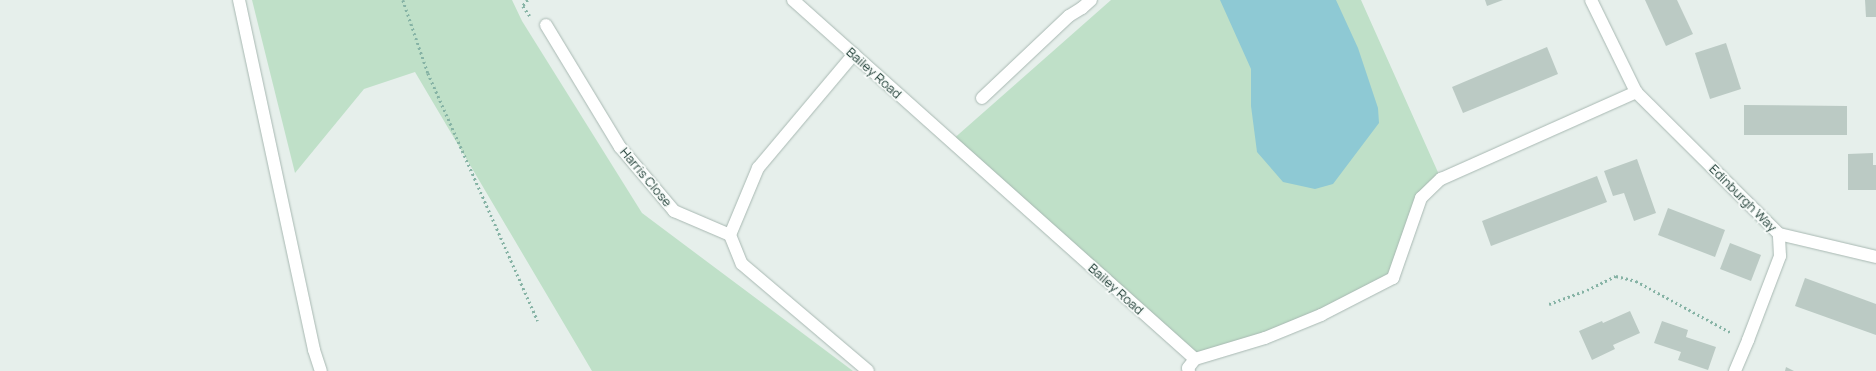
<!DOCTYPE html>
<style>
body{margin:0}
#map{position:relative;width:1876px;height:371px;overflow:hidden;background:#e6efeb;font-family:Manrope,sans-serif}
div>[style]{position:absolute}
.green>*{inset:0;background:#bfe0c8}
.water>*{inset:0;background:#8ec9d4}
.building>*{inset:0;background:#bbcac4}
.path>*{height:2.5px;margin-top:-1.25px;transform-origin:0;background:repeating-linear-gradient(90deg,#86b3a5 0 2px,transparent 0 5px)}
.roads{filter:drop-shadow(0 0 1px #a8b8b2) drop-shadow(0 0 1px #a8b8b2)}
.minor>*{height:12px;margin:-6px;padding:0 6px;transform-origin:6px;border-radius:6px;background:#fff}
span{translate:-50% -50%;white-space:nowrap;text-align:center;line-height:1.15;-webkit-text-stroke:3.5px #f7fbf9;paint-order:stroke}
.street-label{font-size:13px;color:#24423a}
</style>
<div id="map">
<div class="green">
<i style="clip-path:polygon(252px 0,512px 0,522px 21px,642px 213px,853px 371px,592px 371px,415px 72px,364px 89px,295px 173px)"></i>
<i style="clip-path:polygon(1111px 0,1361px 0,1441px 179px,1421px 198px,1393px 278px,1321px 315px,1195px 359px,951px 141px)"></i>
</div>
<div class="water">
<i style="clip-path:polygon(1220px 0,1336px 0,1358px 48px,1378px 108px,1379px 123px,1333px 184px,1315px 189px,1283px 182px,1257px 152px,1251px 106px,1251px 69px)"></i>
</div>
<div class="building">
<i style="clip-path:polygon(1485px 0,1503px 0,1487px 6px)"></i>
<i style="clip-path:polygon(1645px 0,1677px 0,1693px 34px,1666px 46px)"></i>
<i style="clip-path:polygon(1865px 0,1876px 0,1876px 17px,1866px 17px)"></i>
<i style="clip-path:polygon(1726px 43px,1741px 89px,1710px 99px,1695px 53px)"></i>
<i style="clip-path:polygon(1547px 47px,1558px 74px,1463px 113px,1452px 87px)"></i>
<i style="clip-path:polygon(1744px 105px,1847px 106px,1847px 135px,1744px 135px)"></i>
<i style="clip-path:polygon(1873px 153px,1873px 165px,1876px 165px,1876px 190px,1848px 190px,1848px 154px)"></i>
<i style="clip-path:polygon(1637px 159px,1656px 213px,1634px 221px,1624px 193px,1613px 196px,1604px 171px)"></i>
<i style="clip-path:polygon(1597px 176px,1607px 202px,1491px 246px,1482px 221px)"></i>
<i style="clip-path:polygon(1668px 208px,1725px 230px,1715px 257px,1658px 235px)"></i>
<i style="clip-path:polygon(1730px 243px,1761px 255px,1751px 281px,1720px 269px)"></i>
<i style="clip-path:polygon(1805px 278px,1876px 304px,1876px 335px,1795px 306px)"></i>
<i style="clip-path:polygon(1630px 311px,1640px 333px,1613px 345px,1615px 349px,1592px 360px,1579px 331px,1602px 321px,1603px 323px)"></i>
<i style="clip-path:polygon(1662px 321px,1688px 330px,1686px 337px,1716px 347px,1708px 370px,1678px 360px,1681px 352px,1654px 343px)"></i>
<i style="clip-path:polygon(1786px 367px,1794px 371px,1785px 371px)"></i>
</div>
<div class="path">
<i style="left:403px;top:0;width:77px;rotate:71.1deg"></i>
<i style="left:428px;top:73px;width:271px;rotate:66.1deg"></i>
<i style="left:528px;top:0;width:8px;rotate:130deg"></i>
<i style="left:523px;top:6px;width:12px;rotate:55deg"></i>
<i style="left:1549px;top:304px;width:40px;rotate:-20.2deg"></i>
<i style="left:1587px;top:290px;width:32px;rotate:-26deg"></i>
<i style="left:1616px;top:276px;width:21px;rotate:14deg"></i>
<i style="left:1636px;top:281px;width:107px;rotate:28.5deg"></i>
</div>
<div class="roads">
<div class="minor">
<i style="left:239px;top:0;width:358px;rotate:77.9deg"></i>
<i style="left:314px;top:350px;width:22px;rotate:72deg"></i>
<i style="left:793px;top:0;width:539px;rotate:41.77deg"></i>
<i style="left:1195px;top:359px;width:73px;rotate:-16.7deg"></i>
<i style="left:1265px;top:338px;width:61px;rotate:-22.3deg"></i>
<i style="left:1321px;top:315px;width:81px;rotate:-27.2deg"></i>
<i style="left:1393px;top:278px;width:85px;rotate:-70.7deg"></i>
<i style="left:1421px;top:198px;width:28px;rotate:-44deg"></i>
<i style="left:1441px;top:179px;width:214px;rotate:-24deg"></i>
<i style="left:1591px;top:0;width:102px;rotate:63.9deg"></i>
<i style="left:1636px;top:92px;width:202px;rotate:44.8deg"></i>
<i style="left:1779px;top:234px;width:100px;rotate:13.3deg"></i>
<i style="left:546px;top:25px;width:143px;rotate:58.8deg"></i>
<i style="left:620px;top:147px;width:84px;rotate:49.8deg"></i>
<i style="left:674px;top:211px;width:61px;rotate:23.2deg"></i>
<i style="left:730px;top:235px;width:73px;rotate:-67.3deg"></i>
<i style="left:758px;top:168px;width:149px;rotate:-49.9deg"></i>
<i style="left:982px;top:98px;width:120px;rotate:-43.3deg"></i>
<i style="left:1069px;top:16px;width:15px;rotate:-32deg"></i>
<i style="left:1082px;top:8px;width:12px;rotate:-42deg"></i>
<i style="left:730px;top:235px;width:31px;rotate:68deg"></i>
<i style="left:742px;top:264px;width:165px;rotate:40.3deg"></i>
<i style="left:1189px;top:371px;width:3px;rotate:-108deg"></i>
<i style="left:1188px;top:368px;width:11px;rotate:-52deg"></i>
<i style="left:1735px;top:371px;width:34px;rotate:-67deg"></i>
<i style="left:1748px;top:340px;width:90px;rotate:-69.1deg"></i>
<i style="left:1780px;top:256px;width:22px;rotate:-93deg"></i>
</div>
</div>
<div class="street-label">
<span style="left:874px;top:73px;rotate:42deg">Bailey Road</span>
<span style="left:646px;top:177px;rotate:50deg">Harris Close</span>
<span style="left:1743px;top:198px;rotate:45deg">Edinburgh Way</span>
<span style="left:1116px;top:289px;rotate:42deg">Bailey Road</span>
</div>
</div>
